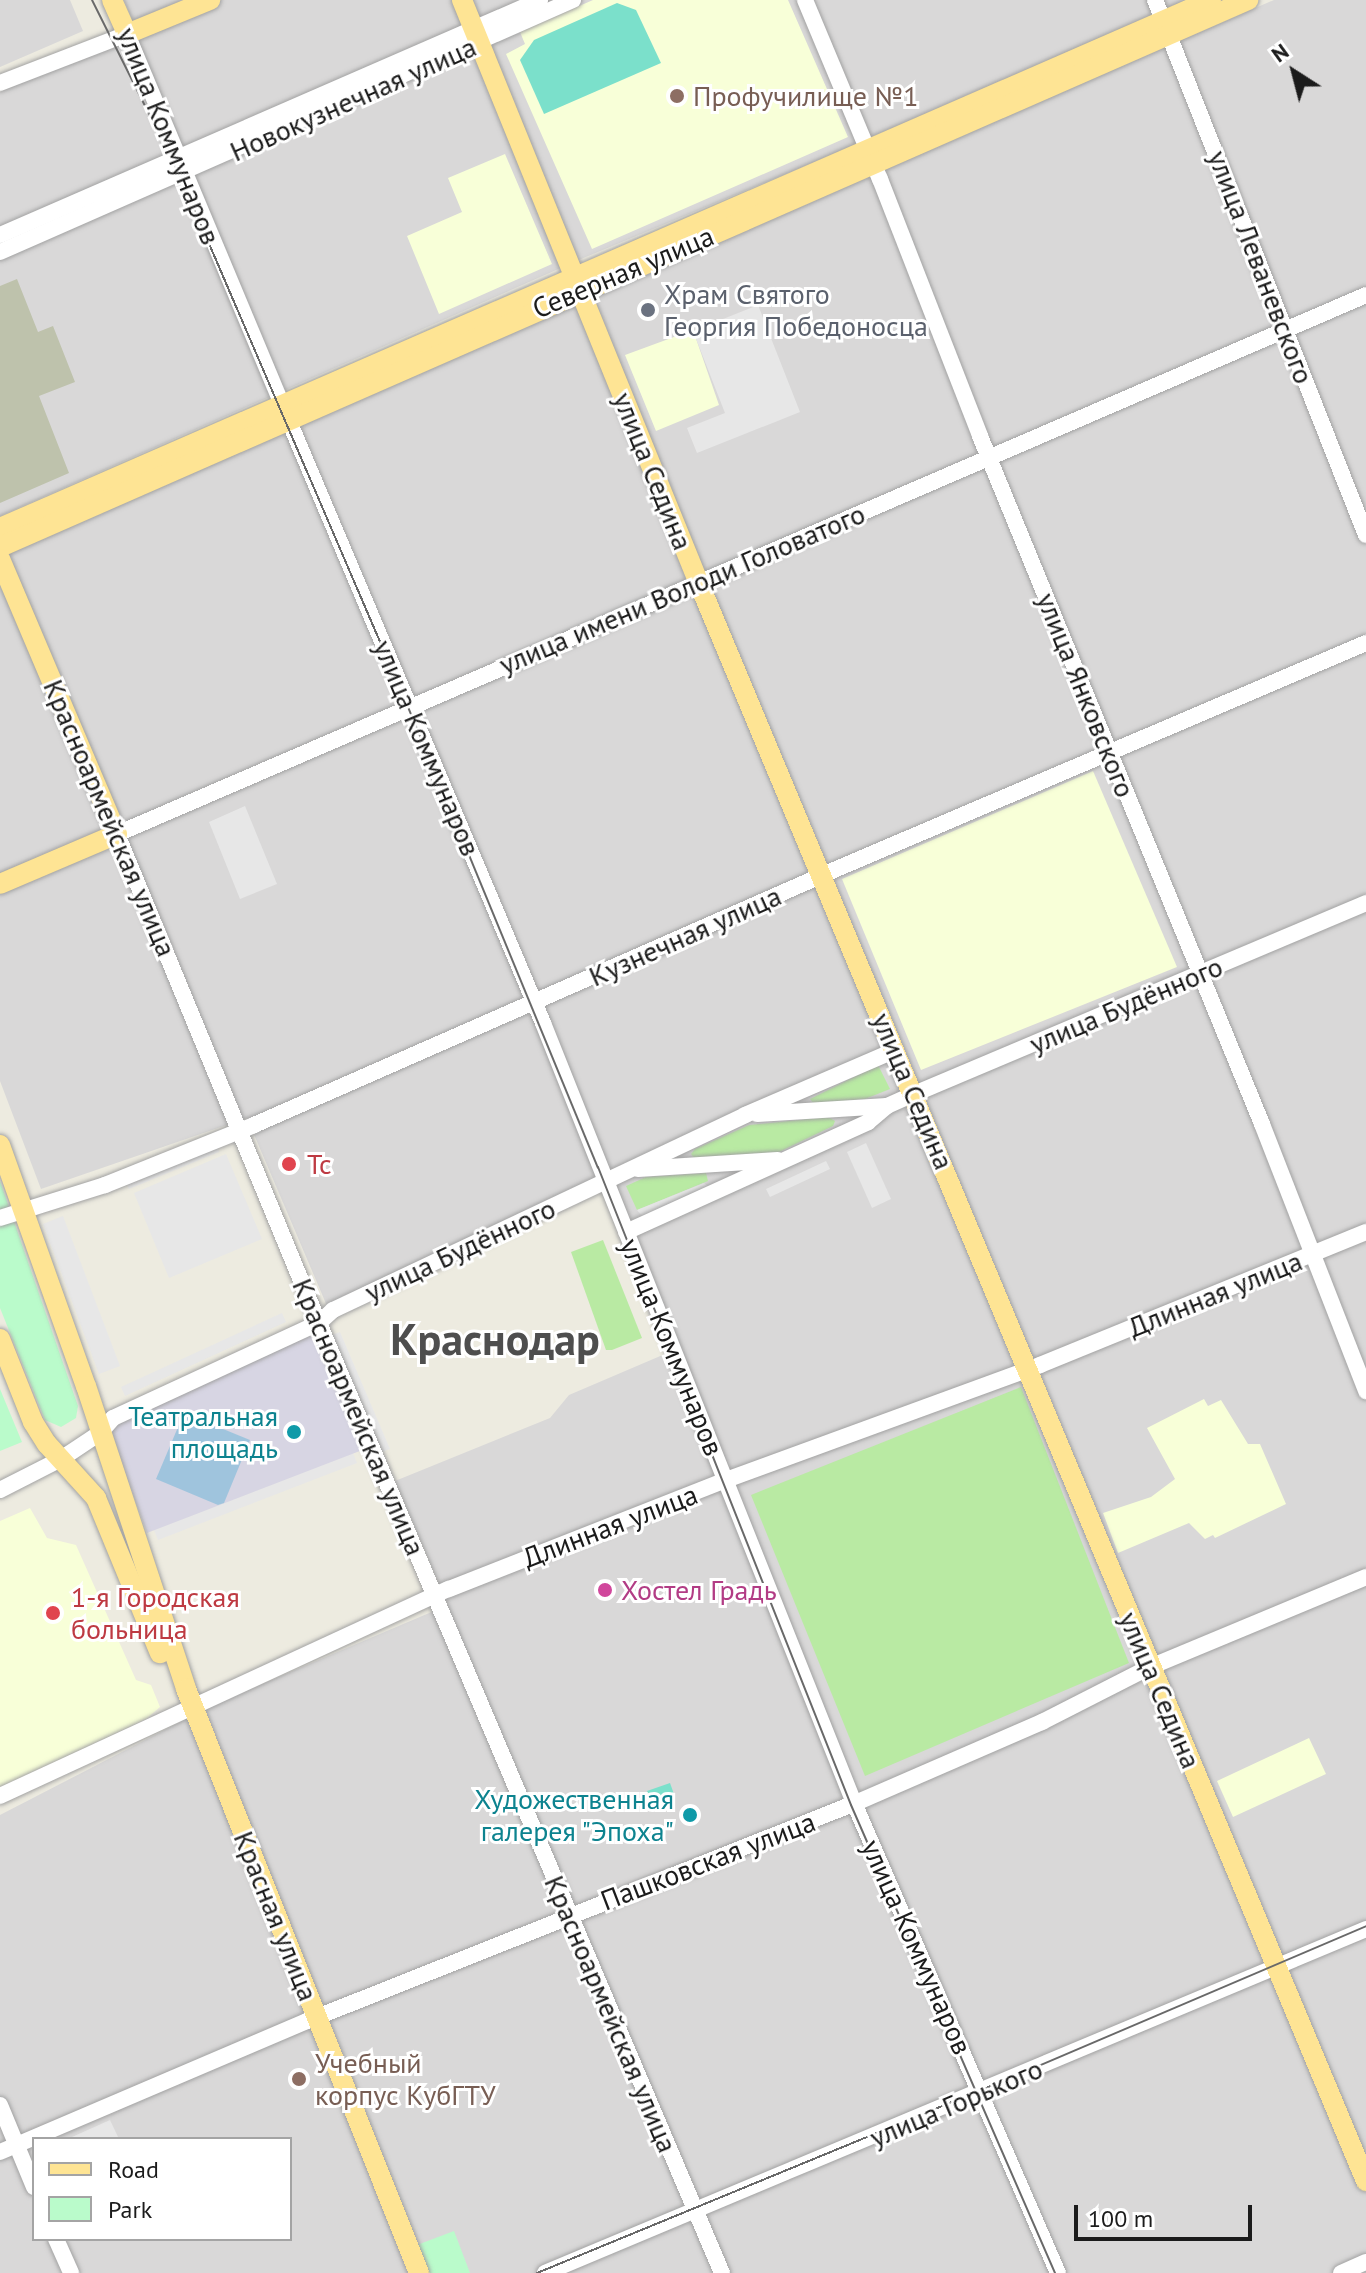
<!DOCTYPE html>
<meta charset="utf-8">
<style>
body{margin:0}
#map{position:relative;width:1366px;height:2273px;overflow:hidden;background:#edebe0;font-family:"PT Sans",sans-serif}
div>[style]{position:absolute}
.residential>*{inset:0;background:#d9d8d8}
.education>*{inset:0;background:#f8ffd8}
.construction>*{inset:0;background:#bec2ac}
.grass>*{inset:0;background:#b9eaa3}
.park>*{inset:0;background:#bafbcb}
.pitch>*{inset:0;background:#7be0cb}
.parking>*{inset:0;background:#e7e7e7}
.plaza>*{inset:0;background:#d7d5e3}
.water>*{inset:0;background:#9fc4dd}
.roads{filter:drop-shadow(0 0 2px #a2a2a2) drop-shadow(0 0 2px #a2a2a2)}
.minor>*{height:16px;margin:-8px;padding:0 8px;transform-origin:8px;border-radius:8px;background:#fff}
.major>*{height:20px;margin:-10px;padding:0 10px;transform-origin:10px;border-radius:10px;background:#fee494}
.tram>*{height:2px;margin:-1px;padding:0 1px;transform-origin:1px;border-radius:1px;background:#696969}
.dots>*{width:22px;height:22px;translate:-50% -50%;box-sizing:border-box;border:4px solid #fff;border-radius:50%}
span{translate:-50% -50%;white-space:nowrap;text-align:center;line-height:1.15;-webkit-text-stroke:6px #fff;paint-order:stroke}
.education-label{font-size:28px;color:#785e54}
.left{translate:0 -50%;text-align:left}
.street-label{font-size:28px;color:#1b1b1b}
.worship-label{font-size:28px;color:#5b616d}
.health-label{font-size:28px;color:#be3a42}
.culture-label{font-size:28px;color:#0d838f}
.right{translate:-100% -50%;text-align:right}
.hotel-label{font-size:28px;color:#b23c85}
.town-label{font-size:44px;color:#4e4e4e;font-weight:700}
.legend{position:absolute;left:32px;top:2137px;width:260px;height:104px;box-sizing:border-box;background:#fff;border:2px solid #a4a4a4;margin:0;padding:10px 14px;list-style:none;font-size:24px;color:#1b1b1b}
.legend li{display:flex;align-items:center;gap:16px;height:40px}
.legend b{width:40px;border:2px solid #a4a4a4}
.north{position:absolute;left:1254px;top:32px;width:80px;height:80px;-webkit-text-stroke:6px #fff;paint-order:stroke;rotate:324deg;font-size:22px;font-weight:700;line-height:32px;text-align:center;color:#1b1b1b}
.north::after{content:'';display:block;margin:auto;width:28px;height:36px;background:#1b1b1b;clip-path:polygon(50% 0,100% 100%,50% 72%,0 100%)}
.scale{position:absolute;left:1074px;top:2205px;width:178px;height:36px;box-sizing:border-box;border:4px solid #1b1b1b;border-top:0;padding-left:10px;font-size:24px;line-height:28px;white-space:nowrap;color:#1b1b1b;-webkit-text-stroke:6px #fff;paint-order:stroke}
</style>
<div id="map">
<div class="residential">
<i style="clip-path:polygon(0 0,70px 0,83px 31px,0 67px)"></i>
<i style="clip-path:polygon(124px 0,1187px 0,862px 142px,581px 259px,0 516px,0 92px,129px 37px,132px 19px)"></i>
<i style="clip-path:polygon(evenodd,1274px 0,1366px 0,1366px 2273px,0 2273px,0 1815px,213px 1705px,448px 1605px,395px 1481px,550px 1418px,569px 1395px,679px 1348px,609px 1177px,327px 1306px,247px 1118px,41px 1189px,0 1081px,0 553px,1274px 0,34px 2139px,290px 2139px,290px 2239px,34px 2239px,34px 2139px)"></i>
</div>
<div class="education">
<i style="clip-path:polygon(593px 0,788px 0,848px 137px,592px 249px,506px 54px,525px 44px,520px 32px)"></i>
<i style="clip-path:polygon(505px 154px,552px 264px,439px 314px,407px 236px,462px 212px,448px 178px)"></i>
<i style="clip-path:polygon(693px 330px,719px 405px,656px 431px,625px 355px)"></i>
<i style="clip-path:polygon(1093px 771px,1177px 967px,921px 1070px,842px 879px)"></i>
<i style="clip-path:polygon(1204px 1399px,1208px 1406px,1221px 1400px,1248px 1444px,1260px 1444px,1286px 1504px,1215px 1538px,1213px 1535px,1205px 1539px,1189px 1523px,1118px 1553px,1103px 1513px,1151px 1497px,1175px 1479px,1147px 1428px)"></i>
<i style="clip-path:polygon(30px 1508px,47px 1538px,76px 1545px,136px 1680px,151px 1685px,160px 1707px,146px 1719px,0 1789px,0 1521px)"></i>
<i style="clip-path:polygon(1309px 1738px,1326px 1774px,1233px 1817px,1217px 1781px)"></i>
</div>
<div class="construction">
<i style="clip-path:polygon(17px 279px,38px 332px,53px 326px,75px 382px,39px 396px,69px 473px,0 503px,0 286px)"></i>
</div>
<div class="grass">
<i style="clip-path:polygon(878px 1065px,890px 1089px,865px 1099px,814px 1104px,810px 1099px)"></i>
<i style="clip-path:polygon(828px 1117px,835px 1121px,833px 1126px,777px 1153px,695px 1159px,691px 1154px,695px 1149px,749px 1125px)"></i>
<i style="clip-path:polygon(706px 1173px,708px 1181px,637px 1210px,626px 1186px,646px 1177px)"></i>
<i style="clip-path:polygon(603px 1240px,642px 1338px,612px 1350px,606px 1350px,571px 1252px)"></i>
<i style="clip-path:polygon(1021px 1387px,1129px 1663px,865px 1776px,751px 1495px)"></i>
</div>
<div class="park">
<i style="clip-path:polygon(0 1181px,78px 1406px,76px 1418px,61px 1427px,45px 1420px,0 1308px)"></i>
<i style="clip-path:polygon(0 1389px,22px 1442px,0 1451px)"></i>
<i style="clip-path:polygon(454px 2231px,470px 2273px,429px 2273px,417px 2245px)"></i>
</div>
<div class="pitch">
<i style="clip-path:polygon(617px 3px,636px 10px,661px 63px,544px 114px,520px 60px,534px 40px)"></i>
<i style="clip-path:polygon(670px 1783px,675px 1797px,653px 1805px,647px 1791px)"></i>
</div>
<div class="parking">
<i style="clip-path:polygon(758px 305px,800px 412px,697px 453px,687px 428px,725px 413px,693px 331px)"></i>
<i style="clip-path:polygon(245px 806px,277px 884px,240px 899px,209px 822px)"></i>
<i style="clip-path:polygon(216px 1143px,219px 1152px,129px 1189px,125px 1181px)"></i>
<i style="clip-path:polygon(866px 1143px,891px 1199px,872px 1208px,847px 1152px)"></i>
<i style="clip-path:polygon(226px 1154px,262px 1239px,169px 1278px,134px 1193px)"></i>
<i style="clip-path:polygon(826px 1161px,830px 1169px,770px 1197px,766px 1189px)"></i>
<i style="clip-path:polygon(704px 1183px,711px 1189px,643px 1217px,637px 1210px)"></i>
<i style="clip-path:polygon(63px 1216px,120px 1366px,99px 1374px,43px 1224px)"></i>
<i style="clip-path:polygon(282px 1313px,286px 1322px,125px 1396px,121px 1387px)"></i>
<i style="clip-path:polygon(340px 1332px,390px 1449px,381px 1452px,332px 1335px)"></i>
<i style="clip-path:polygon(353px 1453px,357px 1463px,158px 1540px,154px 1530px)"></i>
<i style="clip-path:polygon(110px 2120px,119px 2139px,73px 2139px,72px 2137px)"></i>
</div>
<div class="plaza">
<i style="clip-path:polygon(evenodd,314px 1332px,365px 1449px,147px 1533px,111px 1435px,112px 1425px,314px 1332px,184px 1414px,249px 1440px,223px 1503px,218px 1505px,184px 1414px)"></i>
</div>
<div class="water">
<i style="clip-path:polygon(184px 1413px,250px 1440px,224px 1503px,218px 1505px,156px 1479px)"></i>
</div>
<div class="roads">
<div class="minor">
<i style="left:805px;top:0;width:194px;rotate:67.3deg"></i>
<i style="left:880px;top:179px;width:276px;rotate:68.7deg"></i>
<i style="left:980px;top:436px;width:744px;rotate:67.71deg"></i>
<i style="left:1262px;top:1124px;width:287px;rotate:68.7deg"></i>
<i style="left:1155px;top:0;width:575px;rotate:68.48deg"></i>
<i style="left:0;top:83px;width:136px;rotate:-21.1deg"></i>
<i style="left:127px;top:34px;width:402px;rotate:67.3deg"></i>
<i style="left:0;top:235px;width:589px;rotate:-23.52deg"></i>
<i style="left:0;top:252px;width:626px;rotate:-23.74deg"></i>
<i style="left:289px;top:421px;width:653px;rotate:67.12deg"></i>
<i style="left:543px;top:1023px;width:840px;rotate:68.26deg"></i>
<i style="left:854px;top:1803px;width:512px;rotate:66.54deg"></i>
<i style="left:757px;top:1114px;width:130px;rotate:-3.5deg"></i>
<i style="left:638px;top:1169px;width:140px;rotate:-3.7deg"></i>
<i style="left:0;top:1218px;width:110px;rotate:-17.4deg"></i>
<i style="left:105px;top:1185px;width:161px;rotate:-21.9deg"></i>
<i style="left:254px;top:1125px;width:634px;rotate:-23.73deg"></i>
<i style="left:834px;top:870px;width:578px;rotate:-23.11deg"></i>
<i style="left:626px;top:1232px;width:266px;rotate:-24.4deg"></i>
<i style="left:868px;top:1122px;width:25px;rotate:-40deg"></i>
<i style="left:887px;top:1106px;width:30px;rotate:-24deg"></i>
<i style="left:914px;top:1094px;width:491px;rotate:-22.9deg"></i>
<i style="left:0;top:1490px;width:68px;rotate:-26.9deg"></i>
<i style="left:61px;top:1459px;width:47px;rotate:-33.7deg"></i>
<i style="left:100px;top:1433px;width:20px;rotate:-49deg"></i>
<i style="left:113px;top:1418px;width:227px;rotate:-24.8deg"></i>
<i style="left:319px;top:1323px;width:19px;rotate:-43deg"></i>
<i style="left:333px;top:1310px;width:456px;rotate:-25.3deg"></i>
<i style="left:745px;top:1115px;width:164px;rotate:-23.3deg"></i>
<i style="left:0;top:1796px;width:494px;rotate:-24.8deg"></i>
<i style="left:449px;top:1589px;width:298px;rotate:-21.5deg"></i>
<i style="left:726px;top:1480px;width:334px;rotate:-20.1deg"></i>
<i style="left:1040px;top:1365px;width:352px;rotate:-22.2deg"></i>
<i style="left:0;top:2105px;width:89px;rotate:67.5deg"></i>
<i style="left:0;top:2152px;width:334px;rotate:-23.1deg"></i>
<i style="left:307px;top:2021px;width:593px;rotate:-21.68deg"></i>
<i style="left:858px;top:1802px;width:201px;rotate:-23.5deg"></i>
<i style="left:1042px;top:1722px;width:121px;rotate:-27deg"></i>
<i style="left:1150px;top:1667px;width:234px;rotate:-22.6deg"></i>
<i style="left:56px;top:2239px;width:37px;rotate:66deg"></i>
<i style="left:545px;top:2273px;width:890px;rotate:-22.73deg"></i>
<i style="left:722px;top:2273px;width:1062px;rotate:-112.99deg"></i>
<i style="left:307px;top:1295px;width:499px;rotate:-112.4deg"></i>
<i style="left:117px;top:834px;width:1360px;rotate:-23.34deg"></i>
<i style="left:1341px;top:2273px;width:27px;rotate:-24deg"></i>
</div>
<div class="major">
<i style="left:112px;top:0;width:37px;rotate:66deg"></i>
<i style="left:127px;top:34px;width:90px;rotate:-22.3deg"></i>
<i style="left:462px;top:0;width:627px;rotate:67.89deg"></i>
<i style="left:0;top:528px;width:1321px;rotate:-23.56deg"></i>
<i style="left:0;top:547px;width:1363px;rotate:-23.67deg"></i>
<i style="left:0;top:559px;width:299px;rotate:67deg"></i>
<i style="left:117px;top:834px;width:127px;rotate:156.9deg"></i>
<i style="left:703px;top:593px;width:1721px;rotate:67.34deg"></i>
<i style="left:0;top:1145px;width:256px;rotate:70.4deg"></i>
<i style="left:86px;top:1386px;width:319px;rotate:71.7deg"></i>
<i style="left:186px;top:1689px;width:629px;rotate:68.25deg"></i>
<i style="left:0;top:1339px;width:89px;rotate:68.3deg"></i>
<i style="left:33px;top:1422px;width:26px;rotate:58deg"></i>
<i style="left:47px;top:1444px;width:73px;rotate:47.8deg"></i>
<i style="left:96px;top:1498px;width:168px;rotate:67.6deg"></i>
</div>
</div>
<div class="tram">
<i style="left:92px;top:0;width:197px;rotate:63.4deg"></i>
<i style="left:180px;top:176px;width:578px;rotate:66.76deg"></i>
<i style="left:408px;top:707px;width:498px;rotate:67.6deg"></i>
<i style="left:598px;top:1167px;width:686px;rotate:68.37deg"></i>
<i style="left:851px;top:1805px;width:511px;rotate:66.45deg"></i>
<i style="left:537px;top:2273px;width:517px;rotate:-22.4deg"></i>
<i style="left:1015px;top:2076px;width:382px;rotate:-23.1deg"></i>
</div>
<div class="dots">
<i style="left:677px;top:96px;background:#8d6e63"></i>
<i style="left:648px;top:310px;background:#6b7280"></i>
<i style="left:289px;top:1164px;background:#e0444e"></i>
<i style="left:294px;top:1432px;background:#0f9aa8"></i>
<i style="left:605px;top:1590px;background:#d1479c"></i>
<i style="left:53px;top:1613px;background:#e0444e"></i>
<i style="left:690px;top:1815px;background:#0f9aa8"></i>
<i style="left:299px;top:2079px;background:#8d6e63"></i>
</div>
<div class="education-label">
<span class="left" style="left:693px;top:96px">Профучилище №1</span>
<span class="left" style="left:315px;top:2079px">Учебный<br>корпус КубГТУ</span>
</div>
<div class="street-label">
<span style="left:353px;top:99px;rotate:-24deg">Новокузнечная улица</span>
<span style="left:169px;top:136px;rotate:68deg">улица Коммунаров</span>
<span style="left:1261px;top:267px;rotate:69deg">улица Леваневского</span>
<span style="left:623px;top:272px;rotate:-23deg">Северная улица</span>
<span style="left:653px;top:471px;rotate:68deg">улица Седина</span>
<span style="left:682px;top:589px;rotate:-23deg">улица имени Володи Головатого</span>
<span style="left:1086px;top:695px;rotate:68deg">улица Янковского</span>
<span style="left:427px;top:748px;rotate:67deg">улица Коммунаров</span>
<span style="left:110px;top:818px;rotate:67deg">Красноармейская улица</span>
<span style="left:685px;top:936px;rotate:-24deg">Кузнечная улица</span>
<span style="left:1126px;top:1005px;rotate:-23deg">улица Будённого</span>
<span style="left:913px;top:1091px;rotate:67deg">улица Седина</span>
<span style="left:460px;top:1250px;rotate:-25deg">улица Будённого</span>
<span style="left:1215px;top:1294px;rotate:-22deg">Длинная улица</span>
<span style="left:672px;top:1347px;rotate:68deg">улица Коммунаров</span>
<span style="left:359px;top:1417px;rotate:67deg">Красноармейская улица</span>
<span style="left:610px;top:1526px;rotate:-21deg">Длинная улица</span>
<span style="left:1160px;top:1690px;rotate:67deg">улица Седина</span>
<span style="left:708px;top:1861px;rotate:-21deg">Пашковская улица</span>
<span style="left:276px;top:1916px;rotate:68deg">Красная улица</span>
<span style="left:917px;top:1947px;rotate:66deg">улица Коммунаров</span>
<span style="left:611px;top:2014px;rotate:67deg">Красноармейская улица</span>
<span style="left:956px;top:2103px;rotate:-23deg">улица Горького</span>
</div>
<div class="worship-label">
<span class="left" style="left:664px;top:310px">Храм Святого<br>Георгия Победоносца</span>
</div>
<div class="health-label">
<span class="left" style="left:307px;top:1164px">Тс</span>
<span class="left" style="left:71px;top:1613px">1-я Городская<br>больница</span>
</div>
<div class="culture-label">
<span class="right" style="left:278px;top:1432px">Театральная<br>площадь</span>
<span class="right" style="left:674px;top:1815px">Художественная<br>галерея "Эпоха"</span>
</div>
<div class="hotel-label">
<span class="left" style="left:621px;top:1590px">Хостел Градь</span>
</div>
<div class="town-label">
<span style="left:495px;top:1339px">Краснодар</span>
</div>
<ul class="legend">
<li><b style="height:10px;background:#fee494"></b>Road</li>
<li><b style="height:22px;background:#bafbcb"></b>Park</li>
</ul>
<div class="north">N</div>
<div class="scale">100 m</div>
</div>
